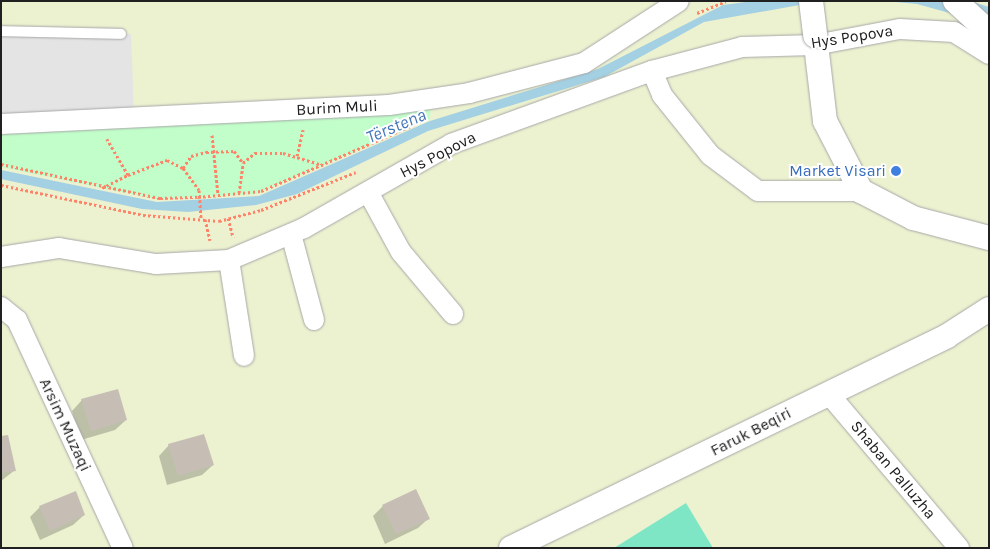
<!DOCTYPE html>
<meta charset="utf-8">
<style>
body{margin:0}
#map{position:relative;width:990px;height:549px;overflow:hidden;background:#f1eee6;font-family:Karla,sans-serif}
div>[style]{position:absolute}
.farmland>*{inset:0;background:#ecf1d0}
.park>*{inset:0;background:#c1feca}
.pitch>*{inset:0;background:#7fe6c5}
.parking>*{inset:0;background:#e4e4e4}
.water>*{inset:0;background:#a3d0e2}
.shadow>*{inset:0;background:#0003}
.building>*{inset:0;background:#c6beb5}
.path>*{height:3px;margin-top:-1.5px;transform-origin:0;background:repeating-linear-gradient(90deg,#ff8369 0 2.5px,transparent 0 5px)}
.roads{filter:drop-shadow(0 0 1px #a7a7a7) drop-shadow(0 0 1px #a7a7a7)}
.service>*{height:10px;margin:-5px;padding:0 5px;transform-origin:5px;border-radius:5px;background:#fff}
.minor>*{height:20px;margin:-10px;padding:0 10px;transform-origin:10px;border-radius:10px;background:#fff}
.tertiary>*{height:24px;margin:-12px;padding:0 12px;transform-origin:12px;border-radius:12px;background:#fff}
.bridges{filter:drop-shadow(0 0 1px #a7a7a7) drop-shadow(0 0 1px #a7a7a7)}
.tertiary-bridge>*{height:24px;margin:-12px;padding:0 12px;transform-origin:12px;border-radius:12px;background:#fff}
.dots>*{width:14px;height:14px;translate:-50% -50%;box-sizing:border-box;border:2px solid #fff;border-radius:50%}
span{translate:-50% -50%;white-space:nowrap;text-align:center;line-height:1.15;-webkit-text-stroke:4px #fff;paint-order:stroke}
.street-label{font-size:16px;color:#202020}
.shop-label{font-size:16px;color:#366cbe}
.right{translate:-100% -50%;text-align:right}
.water-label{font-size:18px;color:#4476b8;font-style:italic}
.frame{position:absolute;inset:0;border:2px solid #202020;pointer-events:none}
</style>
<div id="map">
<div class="farmland">
<i style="clip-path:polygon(1px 1px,989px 1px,989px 548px,1px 548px)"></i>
</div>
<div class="park">
<i style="clip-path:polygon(431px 101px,430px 119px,256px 194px,155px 199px,1px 167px,1px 129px)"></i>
</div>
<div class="pitch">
<i style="clip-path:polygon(686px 503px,713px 548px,614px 548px)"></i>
</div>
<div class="parking">
<i style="clip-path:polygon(1px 32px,131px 34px,134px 114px,1px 117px)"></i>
</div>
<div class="water">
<i style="clip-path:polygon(753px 1px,822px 1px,704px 22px,604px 77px,428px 131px,297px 194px,256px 205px,188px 212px,142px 209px,1px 179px,1px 170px,157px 202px,259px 196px,430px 121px,598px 69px,723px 5px)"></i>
<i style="clip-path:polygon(885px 1px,970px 1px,989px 7px,989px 24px,917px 4px)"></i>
</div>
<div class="shadow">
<i style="clip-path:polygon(82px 400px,126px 420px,115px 430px,81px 440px,72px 411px)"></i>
<i style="clip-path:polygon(1px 438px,15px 470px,1px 481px)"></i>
<i style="clip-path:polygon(169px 445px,213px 465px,202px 475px,167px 485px,159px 456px)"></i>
<i style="clip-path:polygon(383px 506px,429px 518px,418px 528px,385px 544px,373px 516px)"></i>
<i style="clip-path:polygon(40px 507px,84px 515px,73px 525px,40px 540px,30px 517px)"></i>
</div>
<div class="building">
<i style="clip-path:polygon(118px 389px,127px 420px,91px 431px,81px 399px)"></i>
<i style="clip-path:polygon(204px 434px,214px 465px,178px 476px,168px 444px)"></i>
<i style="clip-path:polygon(8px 435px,16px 471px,1px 473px,1px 436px)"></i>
<i style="clip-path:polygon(416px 489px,430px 519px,396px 534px,382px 505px)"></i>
<i style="clip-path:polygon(76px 491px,85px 515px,50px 531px,39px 506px)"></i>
</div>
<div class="path">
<i style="left:697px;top:13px;width:31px;rotate:-22deg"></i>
<i style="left:212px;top:135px;width:60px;rotate:84.3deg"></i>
<i style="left:297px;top:156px;width:27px;rotate:-77deg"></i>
<i style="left:1px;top:164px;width:163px;rotate:12.1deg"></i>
<i style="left:160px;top:198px;width:38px;rotate:-2deg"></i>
<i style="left:198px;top:197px;width:63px;rotate:-5.4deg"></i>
<i style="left:261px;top:191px;width:168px;rotate:-23.5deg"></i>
<i style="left:183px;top:168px;width:27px;rotate:54deg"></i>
<i style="left:199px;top:190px;width:29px;rotate:86deg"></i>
<i style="left:128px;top:175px;width:42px;rotate:-21deg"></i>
<i style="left:167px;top:160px;width:18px;rotate:27deg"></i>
<i style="left:183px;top:168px;width:14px;rotate:-56deg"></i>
<i style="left:191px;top:156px;width:16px;rotate:-15deg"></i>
<i style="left:206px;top:152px;width:28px;rotate:-2deg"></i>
<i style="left:234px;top:151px;width:15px;rotate:53deg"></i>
<i style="left:243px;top:163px;width:16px;rotate:-40deg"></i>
<i style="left:255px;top:153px;width:28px"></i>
<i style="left:283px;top:153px;width:42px;rotate:16.7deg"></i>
<i style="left:1px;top:185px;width:145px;rotate:11.9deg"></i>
<i style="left:143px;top:215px;width:76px;rotate:4.5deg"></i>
<i style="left:219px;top:221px;width:43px;rotate:-14.7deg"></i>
<i style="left:261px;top:210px;width:102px;rotate:-21.8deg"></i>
<i style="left:102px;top:188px;width:29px;rotate:-27deg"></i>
<i style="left:128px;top:175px;width:42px;rotate:-120.3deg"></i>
<i style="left:239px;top:193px;width:30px;rotate:-82deg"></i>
<i style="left:228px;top:218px;width:20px;rotate:75deg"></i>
<i style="left:205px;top:219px;width:22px;rotate:77deg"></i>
</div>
<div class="roads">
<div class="service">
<i style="left:1px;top:31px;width:120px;rotate:1.4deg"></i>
</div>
<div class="minor">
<i style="left:652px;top:71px;width:26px;rotate:67deg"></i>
<i style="left:662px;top:95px;width:77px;rotate:51.3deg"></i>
<i style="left:710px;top:155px;width:60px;rotate:36.9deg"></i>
<i style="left:758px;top:191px;width:103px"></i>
<i style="left:1px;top:124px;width:388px;rotate:-2.8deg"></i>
<i style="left:389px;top:105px;width:81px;rotate:-8.5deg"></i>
<i style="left:469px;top:93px;width:119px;rotate:-14.6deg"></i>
<i style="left:584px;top:63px;width:113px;rotate:-33.1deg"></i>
<i style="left:368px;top:192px;width:68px;rotate:61.2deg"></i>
<i style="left:401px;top:252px;width:81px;rotate:50deg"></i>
<i style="left:291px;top:234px;width:89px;rotate:75deg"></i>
<i style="left:1px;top:257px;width:59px;rotate:-8.8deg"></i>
<i style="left:59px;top:248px;width:98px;rotate:9.4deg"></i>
<i style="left:156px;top:264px;width:73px;rotate:-3.1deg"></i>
<i style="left:229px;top:260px;width:82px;rotate:-23.1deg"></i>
<i style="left:304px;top:228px;width:169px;rotate:-29.7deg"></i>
<i style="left:451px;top:144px;width:214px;rotate:-20deg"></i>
<i style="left:652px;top:71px;width:93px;rotate:-14.9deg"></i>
<i style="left:742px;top:47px;width:73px;rotate:-1.6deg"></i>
<i style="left:815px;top:45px;width:86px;rotate:-10.7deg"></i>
<i style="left:900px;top:29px;width:54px;rotate:3.2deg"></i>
<i style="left:954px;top:32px;width:41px;rotate:32.2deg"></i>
<i style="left:229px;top:260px;width:97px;rotate:81.1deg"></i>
<i style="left:1px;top:307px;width:21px;rotate:39deg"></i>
<i style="left:17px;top:320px;width:251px;rotate:65.1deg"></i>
<i style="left:828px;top:393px;width:203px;rotate:49.8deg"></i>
</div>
<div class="tertiary">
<i style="left:955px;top:1px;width:46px;rotate:42.4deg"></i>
<i style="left:815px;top:36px;width:86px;rotate:83.3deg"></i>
<i style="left:825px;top:121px;width:79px;rotate:62.8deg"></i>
<i style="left:861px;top:191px;width:59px;rotate:27.4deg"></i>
<i style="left:913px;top:218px;width:79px;rotate:14.7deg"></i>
<i style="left:511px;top:548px;width:485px;rotate:-25.9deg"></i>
<i style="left:947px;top:336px;width:50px;rotate:-32.7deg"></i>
</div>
</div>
<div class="bridges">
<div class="tertiary-bridge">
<i style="left:811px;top:1px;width:35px;rotate:83deg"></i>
</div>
</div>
<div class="dots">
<i style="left:896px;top:171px;background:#3f7fe0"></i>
</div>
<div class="street-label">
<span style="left:852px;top:37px;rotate:-9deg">Hys Popova</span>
<span style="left:337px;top:108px;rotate:-3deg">Burim Muli</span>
<span style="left:438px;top:155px;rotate:-27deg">Hys Popova</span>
<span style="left:65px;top:425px;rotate:65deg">Arsim Muzaqi</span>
<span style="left:751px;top:432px;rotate:-27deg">Faruk Beqiri</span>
<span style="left:893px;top:470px;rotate:50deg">Shaban Palluzha</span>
</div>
<div class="shop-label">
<span class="right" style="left:886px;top:171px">Market Visari</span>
</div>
<div class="water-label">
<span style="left:396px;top:126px;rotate:-23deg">Tërstena</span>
</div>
<div class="frame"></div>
</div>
